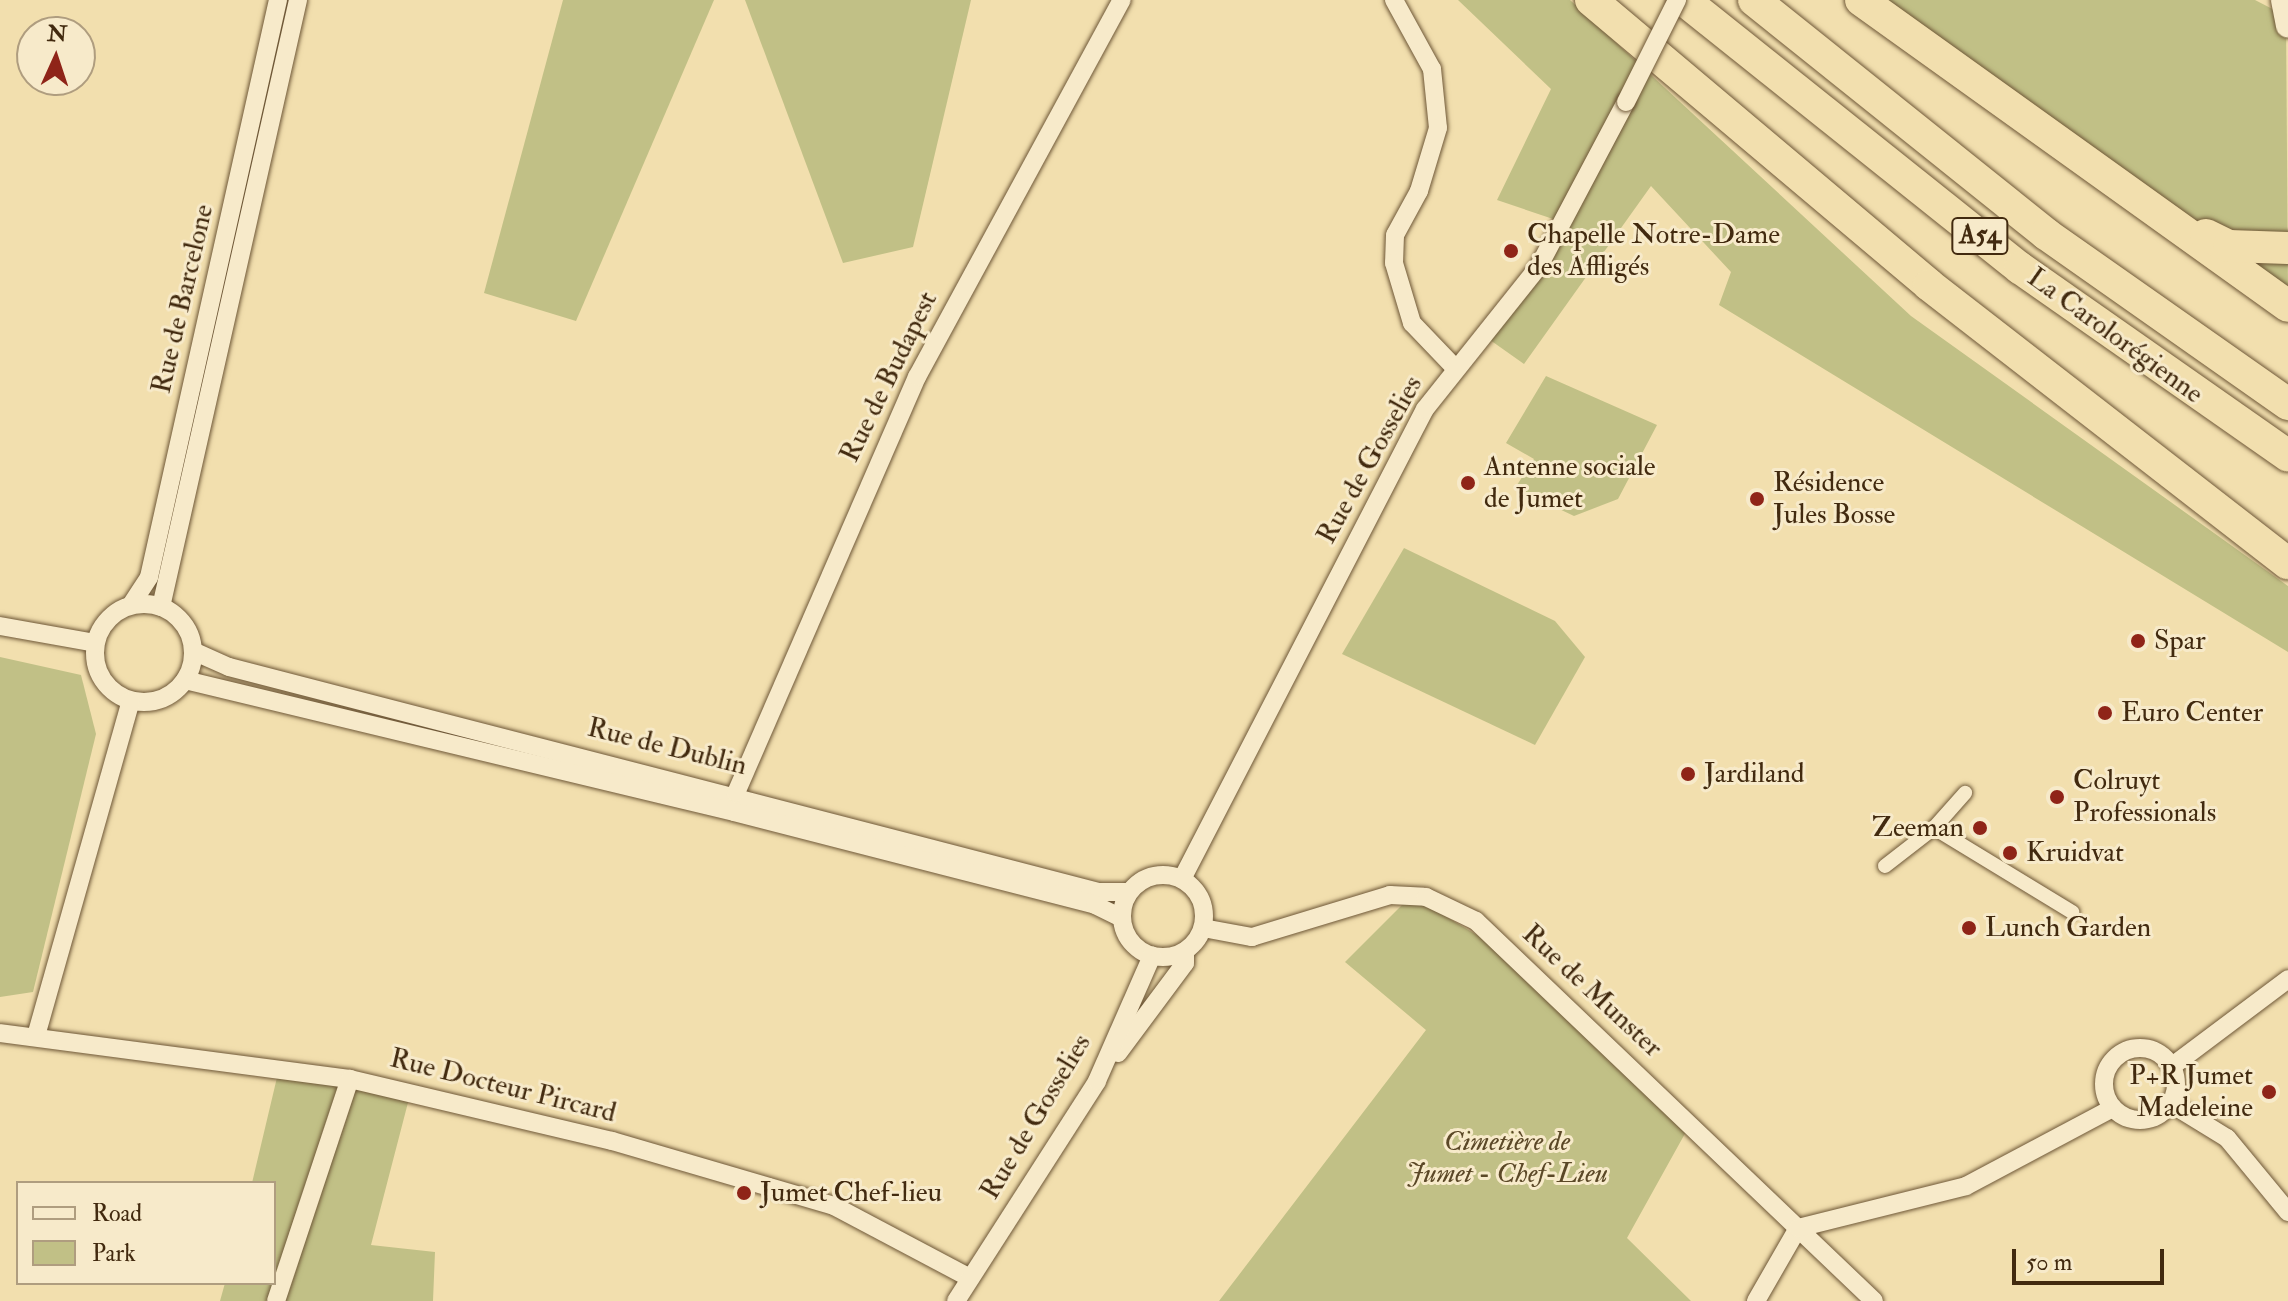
<!DOCTYPE html>
<meta charset="utf-8">
<style>
body{margin:0}
#map{position:relative;width:2288px;height:1301px;overflow:hidden;background:#f2dfae;font-family:"IM FELL Double Pica",serif}
div>[style]{position:absolute}
.green>*{inset:0;background:#c1c086}
.roads{filter:drop-shadow(0 0 2px #6e5737) drop-shadow(0 0 2px #6e5737)}
.pedestrian>*{height:14px;margin:-7px;padding:0 7px;transform-origin:7px;border-radius:7px;background:#f7eaca}
.minor>*{height:18px;margin:-9px;padding:0 9px;transform-origin:9px;border-radius:9px;background:#f7eaca}
.minor>.ring{margin:-9px;padding:0;box-sizing:content-box;background:none;border:18px solid #f7eaca;border-radius:50%}
.secondary>*{height:24px;margin:-12px;padding:0 12px;transform-origin:12px;border-radius:12px;background:#f7eaca}
.motorway>*{height:32px;margin:-16px;padding:0 16px;transform-origin:16px;border-radius:16px;background:#f2dfae}
.bridges{filter:drop-shadow(0 0 2px #6e5737) drop-shadow(0 0 2px #6e5737)}
.minor-bridge>*{height:18px;margin:-9px;padding:0 9px;transform-origin:9px;border-radius:9px;background:#f7eaca}
.dots>*{width:22px;height:22px;translate:-50% -50%;box-sizing:border-box;border:4px solid #f7eaca;border-radius:50%}
span{translate:-50% -50%;white-space:nowrap;text-align:center;line-height:1.15;-webkit-text-stroke:6px #f7eaca;paint-order:stroke}
.shield-label span{padding:2px 6px;background:#f7eaca;border:2px solid;border-radius:6px;-webkit-text-stroke-width:0}
.shield-label{font-size:26px;color:#422a0f;font-weight:700}
.poi-label{font-size:28px;color:#422a0f}
.left{translate:0 -50%;text-align:left}
.right{translate:-100% -50%;text-align:right}
.street-label{font-size:28px;color:#422a0f}
.park-label{font-size:28px;color:#5b4827;font-style:italic}
.legend{position:absolute;left:16px;top:1181px;width:260px;height:104px;box-sizing:border-box;background:#f7eaca;border:2px solid #af9d7f;margin:0;padding:10px 14px;list-style:none;font-size:24px;color:#422a0f}
.legend li{display:flex;align-items:center;gap:16px;height:40px}
.legend b{width:40px;border:2px solid #af9d7f}
.north{position:absolute;left:16px;top:16px;width:80px;height:80px;box-sizing:border-box;background:#f7eaca;border:2px solid #af9d7f;border-radius:50%;rotate:3deg;font-size:22px;font-weight:700;line-height:32px;text-align:center;color:#422a0f}
.north::after{content:'';display:block;margin:auto;width:28px;height:36px;background:#8f2418;clip-path:polygon(50% 0,100% 100%,50% 72%,0 100%)}
.scale{position:absolute;left:2012px;top:1249px;width:152px;height:36px;box-sizing:border-box;border:4px solid #422a0f;border-top:0;padding-left:10px;font-size:24px;line-height:28px;white-space:nowrap;color:#422a0f;-webkit-text-stroke:6px #f7eaca;paint-order:stroke}
</style>
<div id="map">
<div class="green">
<i style="clip-path:polygon(563px 0,714px 0,576px 321px,484px 293px)"></i>
<i style="clip-path:polygon(745px 0,971px 0,913px 247px,843px 263px)"></i>
<i style="clip-path:polygon(1458px 0,1570px 0,1911px 316px,2288px 586px,2288px 652px,1719px 305px,1731px 272px,1651px 186px,1524px 364px,1483px 335px,1562px 222px,1497px 200px,1551px 89px)"></i>
<i style="clip-path:polygon(1873px 0,2255px 0,2286px 16px,2288px 295px)"></i>
<i style="clip-path:polygon(1546px 376px,1657px 425px,1618px 499px,1574px 516px,1515px 488px,1534px 459px,1506px 443px)"></i>
<i style="clip-path:polygon(1404px 548px,1555px 621px,1585px 657px,1535px 745px,1342px 654px)"></i>
<i style="clip-path:polygon(0 657px,81px 675px,96px 734px,33px 992px,0 997px)"></i>
<i style="clip-path:polygon(1411px 896px,1482px 938px,1687px 1130px,1627px 1238px,1691px 1301px,1219px 1301px,1426px 1030px,1345px 962px)"></i>
<i style="clip-path:polygon(279px 1069px,411px 1091px,371px 1245px,435px 1252px,433px 1301px,220px 1301px,225px 1283px,274px 1283px,274px 1183px,252px 1183px)"></i>
</div>
<div class="roads">
<div class="pedestrian">
<i style="left:1934px;top:828px;width:47px;rotate:-48.5deg"></i>
<i style="left:1885px;top:866px;width:62px;rotate:-37.8deg"></i>
<i style="left:1934px;top:828px;width:162px;rotate:31.3deg"></i>
</div>
<div class="minor">
<i style="left:1394px;top:0;width:79px;rotate:61.2deg"></i>
<i style="left:1432px;top:69px;width:59px;rotate:84.2deg"></i>
<i style="left:1438px;top:128px;width:66px;rotate:106.8deg"></i>
<i style="left:1419px;top:191px;width:50px;rotate:118.6deg"></i>
<i style="left:1395px;top:235px;width:28px;rotate:92deg"></i>
<i style="left:1394px;top:263px;width:63px;rotate:73.3deg"></i>
<i style="left:1412px;top:323px;width:62px;rotate:46.3deg"></i>
<i class="ring" style="left:95px;top:604px;width:80px;height:80px"></i>
<i style="left:131px;top:605px;width:33px;rotate:-57deg"></i>
<i style="left:149px;top:577px;width:591px;rotate:-77.4deg"></i>
<i style="left:161px;top:607px;width:622px;rotate:-77.28deg"></i>
<i style="left:0;top:626px;width:97px;rotate:10.1deg"></i>
<i style="left:193px;top:651px;width:39px;rotate:24deg"></i>
<i style="left:229px;top:667px;width:899px;rotate:14.5deg"></i>
<i style="left:1099px;top:892px;width:30px"></i>
<i style="left:185px;top:680px;width:565px;rotate:13.52deg"></i>
<i style="left:734px;top:812px;width:373px;rotate:14.4deg"></i>
<i style="left:1095px;top:905px;width:30px;rotate:26deg"></i>
<i style="left:736px;top:793px;width:454px;rotate:-66.5deg"></i>
<i style="left:917px;top:377px;width:429px;rotate:-61.5deg"></i>
<i class="ring" style="left:1122px;top:875px;width:64px;height:64px"></i>
<i style="left:1182px;top:879px;width:529px;rotate:-62.66deg"></i>
<i style="left:1425px;top:409px;width:183px;rotate:-51.4deg"></i>
<i style="left:1539px;top:266px;width:186px;rotate:-62.1deg"></i>
<i style="left:1203px;top:928px;width:50px;rotate:10.4deg"></i>
<i style="left:1252px;top:937px;width:144px;rotate:-16.9deg"></i>
<i style="left:1390px;top:895px;width:36px;rotate:3deg"></i>
<i style="left:1426px;top:897px;width:55px;rotate:25.6deg"></i>
<i style="left:1476px;top:921px;width:550px;rotate:43.67deg"></i>
<i style="left:0;top:1033px;width:353px;rotate:7.5deg"></i>
<i style="left:350px;top:1079px;width:269px;rotate:13.3deg"></i>
<i style="left:612px;top:1141px;width:231px;rotate:16.3deg"></i>
<i style="left:834px;top:1206px;width:154px;rotate:27.9deg"></i>
<i style="left:36px;top:1036px;width:348px;rotate:-74.2deg"></i>
<i class="ring" style="left:2104px;top:1048px;width:54px;height:54px"></i>
<i style="left:1118px;top:1053px;width:112px;rotate:-53.3deg"></i>
<i style="left:1185px;top:963px;width:12px;rotate:-90deg"></i>
<i style="left:2171px;top:1067px;width:146px;rotate:-36.9deg"></i>
<i style="left:2170px;top:1103px;width:67px;rotate:31.6deg"></i>
<i style="left:2227px;top:1138px;width:96px;rotate:50.5deg"></i>
<i style="left:276px;top:1301px;width:234px;rotate:-71.6deg"></i>
<i style="left:956px;top:1301px;width:261px;rotate:-57.3deg"></i>
<i style="left:1097px;top:1081px;width:137px;rotate:-66.3deg"></i>
<i style="left:1756px;top:1301px;width:84px;rotate:-60.1deg"></i>
<i style="left:1798px;top:1228px;width:173px;rotate:-14deg"></i>
<i style="left:1966px;top:1186px;width:166px;rotate:-28deg"></i>
</div>
<div class="secondary">
<i style="left:2283px;top:0;width:26px;rotate:79deg"></i>
</div>
<div class="motorway">
<i style="left:1591px;top:0;width:442px;rotate:40.1deg"></i>
<i style="left:1929px;top:285px;width:454px;rotate:37.8deg"></i>
<i style="left:1684px;top:0;width:430px;rotate:38.6deg"></i>
<i style="left:2020px;top:268px;width:327px;rotate:35deg"></i>
<i style="left:1754px;top:0;width:374px;rotate:38.7deg"></i>
<i style="left:2046px;top:234px;width:296px;rotate:35.1deg"></i>
<i style="left:1861px;top:0;width:525px;rotate:35.63deg"></i>
<i style="left:2206px;top:235px;width:25px;rotate:26deg"></i>
<i style="left:2229px;top:246px;width:59px;rotate:1.9deg"></i>
</div>
</div>
<div class="bridges">
<div class="minor-bridge">
<i style="left:1626px;top:102px;width:114px;rotate:-63.4deg"></i>
</div>
</div>
<div class="dots">
<i style="left:1511px;top:251px;background:#8f2418"></i>
<i style="left:1468px;top:483px;background:#8f2418"></i>
<i style="left:1757px;top:499px;background:#8f2418"></i>
<i style="left:2138px;top:641px;background:#8f2418"></i>
<i style="left:2105px;top:713px;background:#8f2418"></i>
<i style="left:1688px;top:774px;background:#8f2418"></i>
<i style="left:2057px;top:797px;background:#8f2418"></i>
<i style="left:1980px;top:828px;background:#8f2418"></i>
<i style="left:2010px;top:853px;background:#8f2418"></i>
<i style="left:1969px;top:928px;background:#8f2418"></i>
<i style="left:2269px;top:1092px;background:#8f2418"></i>
<i style="left:744px;top:1193px;background:#8f2418"></i>
</div>
<div class="shield-label">
<span style="left:1980px;top:236px">A54</span>
</div>
<div class="poi-label">
<span class="left" style="left:1527px;top:251px">Chapelle Notre-Dame<br>des Affligés</span>
<span class="left" style="left:1484px;top:483px">Antenne sociale<br>de Jumet</span>
<span class="left" style="left:1773px;top:499px">Résidence<br>Jules Bosse</span>
<span class="left" style="left:2154px;top:641px">Spar</span>
<span class="left" style="left:2121px;top:713px">Euro Center</span>
<span class="left" style="left:1704px;top:774px">Jardiland</span>
<span class="left" style="left:2073px;top:797px">Colruyt<br>Professionals</span>
<span class="right" style="left:1964px;top:828px">Zeeman</span>
<span class="left" style="left:2026px;top:853px">Kruidvat</span>
<span class="left" style="left:1985px;top:928px">Lunch Garden</span>
<span class="right" style="left:2253px;top:1092px">P+R Jumet<br>Madeleine</span>
<span class="left" style="left:760px;top:1193px">Jumet Chef-lieu</span>
</div>
<div class="street-label">
<span style="left:183px;top:299px;rotate:-77deg">Rue de Barcelone</span>
<span style="left:2115px;top:336px;rotate:36deg">La Carolorégienne</span>
<span style="left:889px;top:377px;rotate:-64deg">Rue de Budapest</span>
<span style="left:1370px;top:460px;rotate:-61deg">Rue de Gosselies</span>
<span style="left:667px;top:747px;rotate:14deg">Rue de Dublin</span>
<span style="left:1592px;top:991px;rotate:43deg">Rue de Munster</span>
<span style="left:503px;top:1086px;rotate:14deg">Rue Docteur Pircard</span>
<span style="left:1036px;top:1117px;rotate:-59deg">Rue de Gosselies</span>
</div>
<div class="park-label">
<span style="left:1507px;top:1158px">Cimetière de<br>Jumet - Chef-Lieu</span>
</div>
<ul class="legend">
<li><b style="height:10px;background:#f7eaca"></b>Road</li>
<li><b style="height:22px;background:#c1c086"></b>Park</li>
</ul>
<div class="north">N</div>
<div class="scale">50 m</div>
</div>
